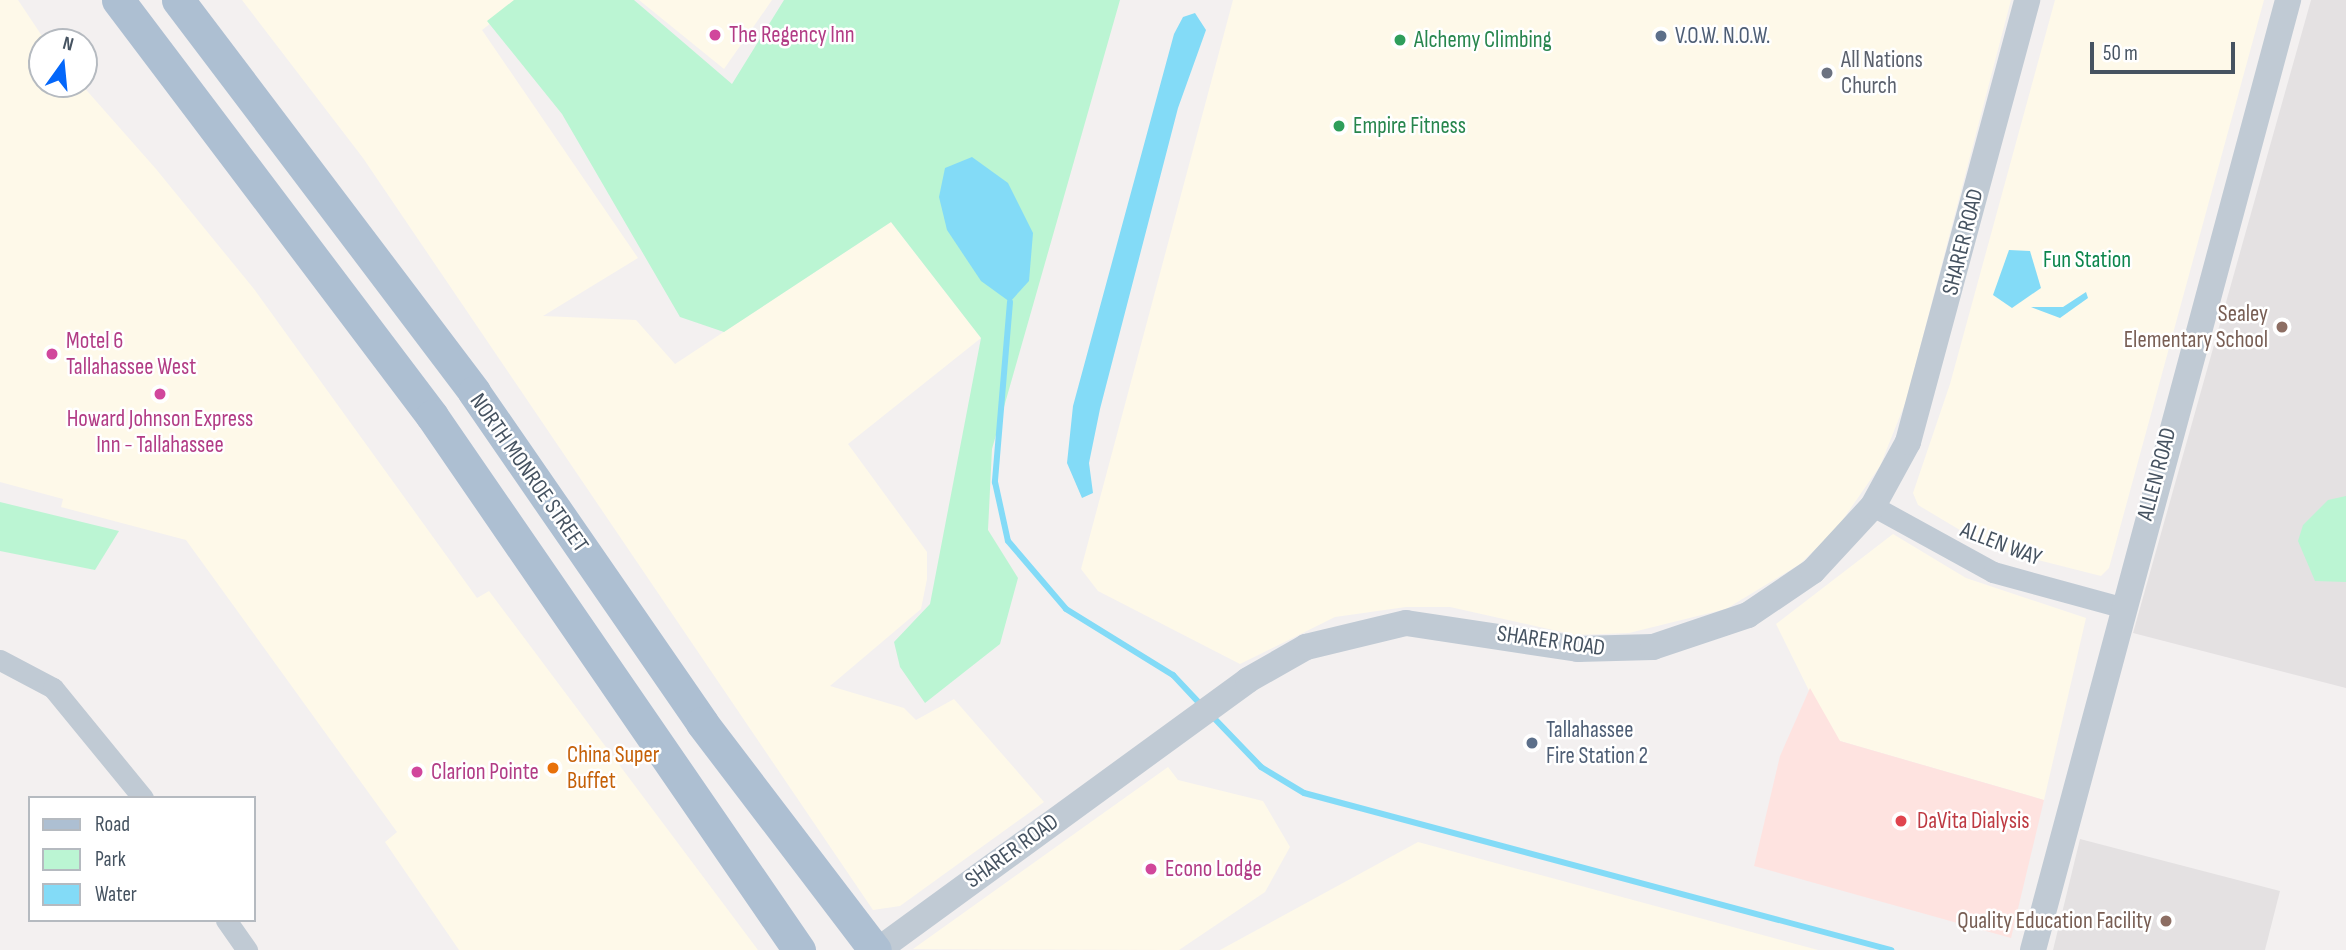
<!DOCTYPE html>
<style>
body{margin:0}
#map{position:relative;width:2346px;height:950px;overflow:hidden;background:#f3f0f0;font-family:"Sofia Sans Condensed",sans-serif}
div>[style]{position:absolute}
.commercial>*{inset:0;background:#fef9e9}
.education>*{inset:0;background:#e4e1e2}
.medical>*{inset:0;background:#fee3e0}
.green>*{inset:0;background:#bbf5d3}
.water>*{inset:0;background:#83dbf7}
.stream>*{height:6px;margin:-3px;padding:0 3px;transform-origin:3px;border-radius:3px;background:#83dbf7}
.minor>*{height:21px;margin:-10.5px;padding:0 10.5px;transform-origin:10.5px;border-radius:10.5px;background:#c0cad4}
.tertiary>*{height:26px;margin:-13px;padding:0 13px;transform-origin:13px;border-radius:13px;background:#c0cad4}
.primary>*{height:33px;margin:-16.5px;padding:0 16.5px;transform-origin:16.5px;border-radius:16.5px;background:#adbfd2}
.dots>*{width:19px;height:19px;translate:-50% -50%;box-sizing:border-box;border:4px solid #fff;border-radius:50%}
span{translate:-50% -50%;white-space:nowrap;text-align:center;line-height:1.15;-webkit-text-stroke:5px #fff;paint-order:stroke}
.hotel-label{font-size:23px;color:#b23c85}
.left{translate:0 -50%;text-align:left}
.service-label{font-size:23px;color:#4e5e75}
.leisure-label{font-size:23px;color:#27864d}
.worship-label{font-size:23px;color:#5b616d}
.street-label{font-size:23px;color:#465361}
.park-label{font-size:23px;color:#0c864d}
.education-label{font-size:23px;color:#785e54}
.right{translate:-100% -50%;text-align:right}
.food-label{font-size:23px;color:#c56008}
.health-label{font-size:23px;color:#be3a42}
.legend{position:absolute;left:28px;top:796px;width:228px;height:126px;box-sizing:border-box;background:#fff;border:2px solid #b5bac0;margin:0;padding:9px 12px;list-style:none;font-size:21px;color:#465361}
.legend li{display:flex;align-items:center;gap:14px;height:35px}
.legend b{width:35px;border:2px solid #b5bac0}
.north{position:absolute;left:28px;top:28px;width:70px;height:70px;box-sizing:border-box;background:#fff;border:2px solid #b5bac0;border-radius:50%;rotate:15deg;font-size:19px;font-weight:700;line-height:28px;text-align:center;color:#465361}
.north::after{content:'';display:block;margin:auto;width:24px;height:32px;background:#0467fa;clip-path:polygon(50% 0,100% 100%,50% 72%,0 100%)}
.scale{position:absolute;left:2090px;top:42px;width:145px;height:32px;box-sizing:border-box;border:4px solid #465361;border-top:0;padding-left:9px;font-size:21px;line-height:24px;white-space:nowrap;color:#465361;-webkit-text-stroke:5px #fff;paint-order:stroke}
</style>
<div id="map">
<div class="commercial">
<i style="clip-path:polygon(0 0,18px 0,46px 42px,42px 84px,81px 84px,156px 169px,254px 289px,477px 598px,489px 591px,758px 950px,459px 950px,385px 842px,397px 832px,186px 540px,61px 507px,63px 499px,0 482px)"></i>
<i style="clip-path:polygon(242px 0,521px 0,482px 30px,638px 258px,543px 316px,636px 320px,675px 364px,891px 222px,981px 338px,848px 444px,927px 552px,927px 579px,921px 609px,830px 686px,904px 708px,916px 720px,954px 699px,1044px 802px,900px 906px,873px 910px,363px 158px)"></i>
<i style="clip-path:polygon(639px 0,772px 0,724px 69px)"></i>
<i style="clip-path:polygon(1233px 0,2011px 0,1906px 401px,1880px 466px,1837px 528px,1800px 564px,1726px 609px,1629px 633px,1575px 635px,1450px 607px,1406px 607px,1335px 617px,1240px 664px,1098px 591px,1081px 569px)"></i>
<i style="clip-path:polygon(2055px 0,2264px 0,2109px 568px,2101px 576px,1990px 548px,1918px 505px,1913px 493px,1950px 384px)"></i>
<i style="clip-path:polygon(1893px 534px,1966px 578px,2086px 618px,2044px 800px,1840px 741px,1826px 725px,1776px 624px)"></i>
<i style="clip-path:polygon(1168px 767px,1178px 780px,1263px 801px,1290px 847px,1265px 892px,1179px 950px,913px 949px)"></i>
<i style="clip-path:polygon(1418px 842px,1818px 950px,1220px 950px)"></i>
</div>
<div class="education">
<i style="clip-path:polygon(2311px 0,2346px 0,2346px 688px,2133px 633px)"></i>
<i style="clip-path:polygon(2080px 839px,2280px 891px,2265px 950px,2053px 950px)"></i>
</div>
<div class="medical">
<i style="clip-path:polygon(1810px 688px,1840px 741px,2044px 800px,2011px 938px,1754px 866px,1780px 756px)"></i>
</div>
<div class="green">
<i style="clip-path:polygon(514px 0,634px 0,732px 84px,784px 0,1120px 0,992px 449px,988px 530px,1018px 578px,1000px 644px,925px 703px,900px 667px,894px 642px,930px 604px,981px 338px,891px 222px,724px 332px,680px 317px,562px 114px,487px 21px)"></i>
<i style="clip-path:polygon(2346px 496px,2346px 582px,2315px 581px,2298px 541px,2303px 525px,2328px 500px)"></i>
<i style="clip-path:polygon(0 502px,119px 531px,95px 570px,0 551px)"></i>
</div>
<div class="water">
<i style="clip-path:polygon(1195px 13px,1206px 30px,1178px 108px,1100px 409px,1089px 463px,1093px 493px,1082px 498px,1067px 463px,1073px 406px,1174px 34px,1183px 17px)"></i>
<i style="clip-path:polygon(972px 157px,1008px 183px,1033px 233px,1029px 281px,1010px 302px,981px 281px,947px 230px,939px 197px,945px 168px)"></i>
<i style="clip-path:polygon(2009px 250px,2030px 251px,2041px 288px,2012px 308px,1993px 295px)"></i>
<i style="clip-path:polygon(2086px 292px,2088px 298px,2060px 318px,2031px 307px,2063px 307px)"></i>
</div>
<div class="stream">
<i style="left:1010px;top:302px;width:181px;rotate:94.8deg"></i>
<i style="left:995px;top:482px;width:60px;rotate:77.6deg"></i>
<i style="left:1008px;top:541px;width:89px;rotate:49.5deg"></i>
<i style="left:1066px;top:609px;width:126px;rotate:31.7deg"></i>
<i style="left:1173px;top:675px;width:42px;rotate:46.9deg"></i>
<i style="left:1212px;top:716px;width:71px;rotate:46.1deg"></i>
<i style="left:1261px;top:767px;width:50px;rotate:31.2deg"></i>
<i style="left:1304px;top:793px;width:608px;rotate:14.97deg"></i>
</div>
<div class="minor">
<i style="left:1873px;top:506px;width:137px;rotate:28.8deg"></i>
<i style="left:1993px;top:572px;width:133px;rotate:15.3deg"></i>
<i style="left:0;top:660px;width:60px;rotate:27.8deg"></i>
<i style="left:53px;top:688px;width:142px;rotate:50.7deg"></i>
<i style="left:226px;top:920px;width:37px;rotate:55deg"></i>
</div>
<div class="tertiary">
<i style="left:878px;top:950px;width:458px;rotate:-36.1deg"></i>
<i style="left:1248px;top:680px;width:67px;rotate:-29.6deg"></i>
<i style="left:1306px;top:647px;width:103px;rotate:-13.5deg"></i>
<i style="left:1406px;top:623px;width:174px;rotate:8.6deg"></i>
<i style="left:1578px;top:649px;width:75px;rotate:-1.5deg"></i>
<i style="left:1653px;top:647px;width:100px;rotate:-18.6deg"></i>
<i style="left:1748px;top:615px;width:78px;rotate:-34.1deg"></i>
<i style="left:1813px;top:571px;width:88px;rotate:-47.3deg"></i>
<i style="left:1873px;top:506px;width:73px;rotate:-61.3deg"></i>
<i style="left:1908px;top:442px;width:458px;rotate:-74.9deg"></i>
<i style="left:2033px;top:950px;width:984px;rotate:-74.97deg"></i>
</div>
<div class="primary">
<i style="left:118px;top:0;width:521px;rotate:52.95deg"></i>
<i style="left:432px;top:416px;width:648px;rotate:55.5deg"></i>
<i style="left:178px;top:0;width:491px;rotate:52.9deg"></i>
<i style="left:474px;top:392px;width:402px;rotate:55.4deg"></i>
<i style="left:702px;top:723px;width:285px;rotate:52.7deg"></i>
</div>
<div class="dots">
<i style="left:715px;top:35px;background:#d1479c"></i>
<i style="left:1661px;top:36px;background:#5c6f8a"></i>
<i style="left:1400px;top:40px;background:#2e9e5b"></i>
<i style="left:1827px;top:73px;background:#6b7280"></i>
<i style="left:1339px;top:126px;background:#2e9e5b"></i>
<i style="left:2282px;top:327px;background:#8d6e63"></i>
<i style="left:52px;top:354px;background:#d1479c"></i>
<i style="left:160px;top:394px;background:#d1479c"></i>
<i style="left:1532px;top:743px;background:#5c6f8a"></i>
<i style="left:553px;top:768px;background:#e8710a"></i>
<i style="left:417px;top:772px;background:#d1479c"></i>
<i style="left:1901px;top:821px;background:#e0444e"></i>
<i style="left:1151px;top:869px;background:#d1479c"></i>
<i style="left:2166px;top:921px;background:#8d6e63"></i>
</div>
<div class="hotel-label">
<span class="left" style="left:729px;top:35px">The Regency Inn</span>
<span class="left" style="left:66px;top:354px">Motel 6<br>Tallahassee West</span>
<span style="left:160px;top:432px">Howard Johnson Express<br>Inn - Tallahassee</span>
<span class="left" style="left:431px;top:772px">Clarion Pointe</span>
<span class="left" style="left:1165px;top:869px">Econo Lodge</span>
</div>
<div class="service-label">
<span class="left" style="left:1675px;top:36px">V.O.W. N.O.W.</span>
<span class="left" style="left:1546px;top:743px">Tallahassee<br>Fire Station 2</span>
</div>
<div class="leisure-label">
<span class="left" style="left:1414px;top:40px">Alchemy Climbing</span>
<span class="left" style="left:1353px;top:126px">Empire Fitness</span>
</div>
<div class="worship-label">
<span class="left" style="left:1841px;top:73px">All Nations<br>Church</span>
</div>
<div class="street-label">
<span style="left:1963px;top:242px;rotate:-76deg">SHARER ROAD</span>
<span style="left:529px;top:473px;rotate:55deg">NORTH MONROE STREET</span>
<span style="left:2157px;top:474px;rotate:-75deg">ALLEN ROAD</span>
<span style="left:2001px;top:544px;rotate:21deg">ALLEN WAY</span>
<span style="left:1551px;top:641px;rotate:8deg">SHARER ROAD</span>
<span style="left:1012px;top:851px;rotate:-36deg">SHARER ROAD</span>
</div>
<div class="park-label">
<span style="left:2087px;top:260px">Fun Station</span>
</div>
<div class="education-label">
<span class="right" style="left:2268px;top:327px">Sealey<br>Elementary School</span>
<span class="right" style="left:2152px;top:921px">Quality Education Facility</span>
</div>
<div class="food-label">
<span class="left" style="left:567px;top:768px">China Super<br>Buffet</span>
</div>
<div class="health-label">
<span class="left" style="left:1917px;top:821px">DaVita Dialysis</span>
</div>
<ul class="legend">
<li><b style="height:9px;background:#adbfd2"></b>Road</li>
<li><b style="height:19px;background:#bbf5d3"></b>Park</li>
<li><b style="height:19px;background:#83dbf7"></b>Water</li>
</ul>
<div class="north">N</div>
<div class="scale">50 m</div>
</div>
